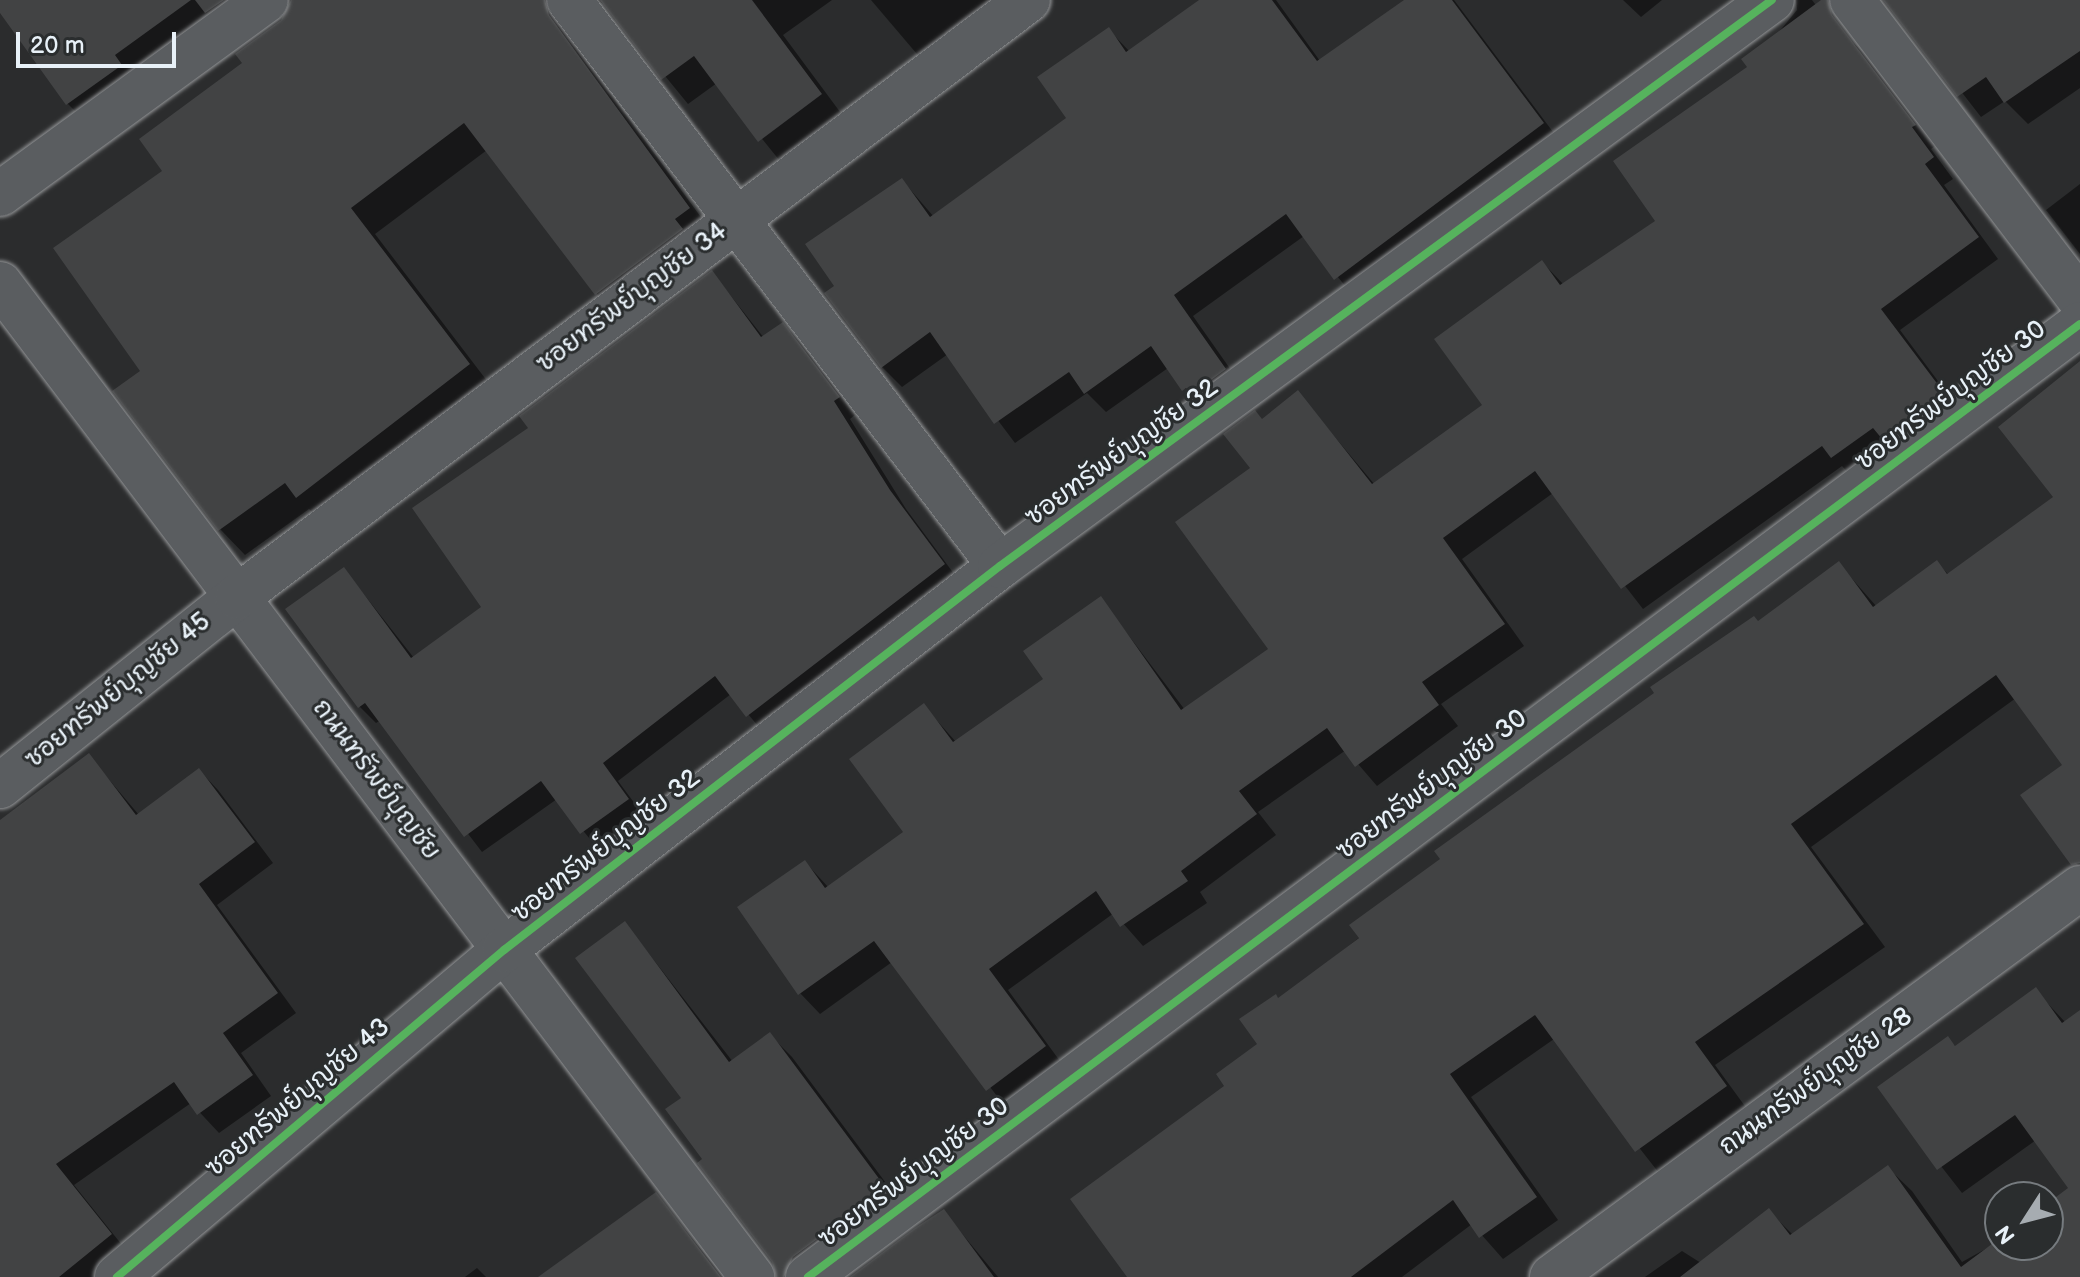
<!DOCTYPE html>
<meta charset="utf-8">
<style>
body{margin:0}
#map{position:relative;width:2080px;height:1277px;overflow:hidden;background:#2b2c2d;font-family:"Balsamiq Sans","Playpen Sans Thai",sans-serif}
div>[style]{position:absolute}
.shadow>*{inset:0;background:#0007}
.building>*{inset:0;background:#424344}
.roads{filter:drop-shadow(0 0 2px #96989a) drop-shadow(0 0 2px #96989a)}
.minor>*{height:44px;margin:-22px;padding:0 22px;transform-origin:22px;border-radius:22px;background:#5a5d60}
.tertiary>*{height:44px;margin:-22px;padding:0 22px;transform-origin:22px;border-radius:22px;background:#5a5d60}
.cycleway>*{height:8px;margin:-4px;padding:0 4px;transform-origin:4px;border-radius:4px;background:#56b35d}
span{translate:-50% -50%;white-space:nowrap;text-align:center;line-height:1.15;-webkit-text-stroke:6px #2a2d2e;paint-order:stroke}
.street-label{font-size:26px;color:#e8f1f8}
.north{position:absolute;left:1984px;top:1181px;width:80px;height:80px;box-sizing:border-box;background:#2a2d2e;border:2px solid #767b7f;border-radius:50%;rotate:234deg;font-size:22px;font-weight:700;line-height:32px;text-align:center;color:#e8f1f8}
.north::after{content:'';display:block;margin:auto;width:28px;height:36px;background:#a6acb1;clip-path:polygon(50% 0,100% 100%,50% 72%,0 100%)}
.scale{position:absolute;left:16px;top:32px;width:160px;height:36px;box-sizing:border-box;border:4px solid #e8f1f8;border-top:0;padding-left:10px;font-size:24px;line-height:28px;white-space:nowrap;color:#e8f1f8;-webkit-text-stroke:6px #2a2d2e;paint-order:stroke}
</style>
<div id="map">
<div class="shadow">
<i style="clip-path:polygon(0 0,242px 0,93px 129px,67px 103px,0 10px)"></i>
<i style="clip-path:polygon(306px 0,592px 0,573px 42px,714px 235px,622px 319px,597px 294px,487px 150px,375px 234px,494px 390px,322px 522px,309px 509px,245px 555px,220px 529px,142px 372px,165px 172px,245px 64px,238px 54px)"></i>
<i style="clip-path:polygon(594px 0,832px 0,783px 35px,846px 120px,784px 166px,717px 83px,688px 104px,607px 5px)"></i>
<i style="clip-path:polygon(871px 0,1020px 0,928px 67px)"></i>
<i style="clip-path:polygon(1202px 0,1276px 0,1320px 61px,1406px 0,1454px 0,1562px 144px,1356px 299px,1304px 236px,1193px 316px,1245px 390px,1203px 409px,1168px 368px,1106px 412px,1087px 393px,1015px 443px,948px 354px,902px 387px,882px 367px,837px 287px,902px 180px,934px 217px,1069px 119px,1109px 30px,1130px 52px)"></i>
<i style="clip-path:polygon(1623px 0,1662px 0,1641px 17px)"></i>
<i style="clip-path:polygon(1796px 0,1812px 0,1839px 36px,1843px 33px,1864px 53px,1935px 146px,1931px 149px,1953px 179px,1944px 185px,1998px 259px,1900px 330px,1964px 416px,1853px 478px,1842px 466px,1643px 609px,1553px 493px,1462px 559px,1524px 646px,1441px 704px,1458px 726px,1377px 786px,1346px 750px,1258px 812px,1276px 835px,1200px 892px,1207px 903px,1143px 946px,1114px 913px,1008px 990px,1065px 1068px,1008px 1110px,892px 962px,820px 1014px,800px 993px,805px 862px,829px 888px,906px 832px,924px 706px,956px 742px,1046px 679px,1101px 599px,1185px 710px,1271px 650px,1252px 468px,1263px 421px,1298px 393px,1375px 485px,1484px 405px,1542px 262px,1564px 285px,1658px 222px,1749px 68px,1797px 10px)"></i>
<i style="clip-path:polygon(1890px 0,2075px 0,2080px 6px,2080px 88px,2028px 124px,2005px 101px,1981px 117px)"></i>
<i style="clip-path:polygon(2080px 184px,2080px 254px,2046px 210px)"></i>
<i style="clip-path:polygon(712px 272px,764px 338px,783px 325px,800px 342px,855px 415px,850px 419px,906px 509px,960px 582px,764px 733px,731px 694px,618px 781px,644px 816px,599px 850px,557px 799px,482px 852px,381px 720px,376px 723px,360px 707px,344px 569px,414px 658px,483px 608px,531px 429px)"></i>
<i style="clip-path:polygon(2080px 379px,2080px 867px,2060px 847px,2065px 766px,2016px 698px,1811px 847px,1885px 947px,1715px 1065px,1747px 1109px,1659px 1173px,1554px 1039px,1471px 1097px,1558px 1220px,1503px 1259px,1472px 1224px,1402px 1277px,1130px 1277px,1227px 1086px,1260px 1045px,1279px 1000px,1839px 564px,1877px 607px,1937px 563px,1949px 575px,2056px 497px)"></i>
<i style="clip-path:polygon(89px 756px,139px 815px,199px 770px,218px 790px,273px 863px,217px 905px,296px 1013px,241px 1053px,271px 1096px,219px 1133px,191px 1103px,74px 1185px,130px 1255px,103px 1277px,0 1277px,0 825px)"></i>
<i style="clip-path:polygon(625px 923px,733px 1062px,770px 1035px,792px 1057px,906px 1210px,818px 1277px,776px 1277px,774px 1261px,705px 1160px)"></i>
<i style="clip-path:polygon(2035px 990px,2066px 1023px,2080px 1012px,2080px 1277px,1645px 1277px,1682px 1251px,1701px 1263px,1769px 1211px,1793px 1235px,1888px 1168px,1912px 1191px,1962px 1262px,2000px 1241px,2000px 1245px,2048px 1245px,2048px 1205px,2071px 1188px,2036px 1140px,1962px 1193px,1880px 1088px,1948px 1039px,1956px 1047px)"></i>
<i style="clip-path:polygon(656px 1195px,724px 1277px,541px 1277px)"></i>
<i style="clip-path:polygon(944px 1212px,998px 1277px,854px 1277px)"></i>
<i style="clip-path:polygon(477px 1268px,486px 1277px,465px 1277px)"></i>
</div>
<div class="building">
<i style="clip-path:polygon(0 0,191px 0,115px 55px,122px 65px,66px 105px,0 13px)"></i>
<i style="clip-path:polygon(195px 0,224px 0,205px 13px)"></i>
<i style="clip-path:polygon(291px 0,545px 0,549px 15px,690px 208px,675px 219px,683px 229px,595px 295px,464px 123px,351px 208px,470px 364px,296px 498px,285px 483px,218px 531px,112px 391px,140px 371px,53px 248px,162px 171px,139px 139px,242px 63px,235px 54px,281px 20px)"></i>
<i style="clip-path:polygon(600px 0,752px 0,822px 94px,758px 142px,694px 56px,661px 80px)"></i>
<i style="clip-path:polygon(1199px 0,1272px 0,1317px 61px,1404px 0,1452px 0,1544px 123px,1334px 280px,1286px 214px,1174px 295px,1226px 369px,1191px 395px,1186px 388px,1182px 391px,1151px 346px,1084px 394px,1069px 372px,994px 424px,930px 332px,881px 368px,824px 293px,834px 286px,805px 244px,902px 178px,930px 217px,1066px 118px,1037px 77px,1109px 27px,1126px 52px)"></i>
<i style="clip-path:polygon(1821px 0,1828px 0,1832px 15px,1916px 125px,1912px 127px,1934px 157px,1925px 164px,1979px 237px,1881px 309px,1945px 394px,1883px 440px,1873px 428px,1831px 458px,1822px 446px,1621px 589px,1535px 471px,1443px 538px,1505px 624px,1422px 682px,1439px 705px,1355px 767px,1327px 728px,1239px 791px,1257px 814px,1181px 871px,1188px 881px,1120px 927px,1096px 891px,989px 969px,1046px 1046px,986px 1091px,874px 941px,798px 995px,737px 907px,805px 860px,825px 888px,903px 832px,849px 759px,924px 703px,953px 742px,1043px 679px,1023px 651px,1101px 596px,1181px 710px,1268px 649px,1175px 522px,1250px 468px,1223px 434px,1255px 410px,1262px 419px,1298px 390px,1372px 484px,1482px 405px,1434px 339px,1542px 260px,1560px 285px,1655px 221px,1613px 161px,1747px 67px,1741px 59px)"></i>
<i style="clip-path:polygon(1883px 0,2080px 0,2080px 51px,2004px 103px,1986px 77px,1957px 97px)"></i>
<i style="clip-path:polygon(712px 270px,761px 337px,783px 322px,840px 397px,834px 401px,890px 490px,945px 564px,746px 717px,715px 676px,603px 763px,629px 799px,580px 834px,541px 781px,464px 837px,365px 703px,358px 708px,285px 609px,344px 567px,411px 658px,481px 607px,412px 508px,528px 428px,519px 416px)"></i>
<i style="clip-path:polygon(2080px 361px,2080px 863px,2071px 865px,2020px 795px,2062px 765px,1996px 675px,1791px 824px,1864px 924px,1695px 1042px,1727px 1086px,1635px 1152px,1535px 1015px,1450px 1074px,1537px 1197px,1479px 1238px,1453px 1200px,1351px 1277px,1127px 1277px,1070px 1199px,1224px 1086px,1216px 1074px,1257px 1044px,1239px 1019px,1276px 994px,1278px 998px,1359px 938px,1349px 925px,1440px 859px,1434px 851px,1654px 693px,1650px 687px,1754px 616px,1758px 621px,1839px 561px,1873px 607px,1937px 560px,1947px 574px,2053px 497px,1998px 427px)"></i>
<i style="clip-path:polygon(89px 753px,136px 815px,199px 768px,255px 842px,199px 884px,278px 993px,223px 1033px,253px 1075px,197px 1115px,174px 1082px,56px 1164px,112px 1234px,59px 1277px,0 1277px,0 820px)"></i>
<i style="clip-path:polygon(625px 921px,729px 1062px,770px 1032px,886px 1188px,793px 1257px,784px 1277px,776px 1277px,772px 1262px,697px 1163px,702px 1159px,665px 1109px,681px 1098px,575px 958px)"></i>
<i style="clip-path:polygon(2036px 987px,2062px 1023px,2080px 1010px,2080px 1277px,1680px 1277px,1769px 1208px,1790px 1235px,1888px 1165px,1961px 1267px,2000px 1238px,2000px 1245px,2048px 1245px,2048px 1203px,2068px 1188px,2015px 1115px,1937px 1170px,1877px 1087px,1948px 1036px,1955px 1046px)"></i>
<i style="clip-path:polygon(656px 1192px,721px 1277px,538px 1277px)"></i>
<i style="clip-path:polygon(944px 1209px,994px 1277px,850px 1277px,915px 1228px)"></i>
</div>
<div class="roads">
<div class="minor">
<i style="left:569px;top:0;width:711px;rotate:52.71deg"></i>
<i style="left:1852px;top:0;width:376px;rotate:52.7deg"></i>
<i style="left:0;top:194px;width:329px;rotate:-36.1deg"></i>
<i style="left:0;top:284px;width:1246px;rotate:52.86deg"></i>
<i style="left:0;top:786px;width:303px;rotate:-38.6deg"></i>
<i style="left:237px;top:597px;width:991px;rotate:-37.04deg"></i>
<i style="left:117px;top:1277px;width:507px;rotate:-40.2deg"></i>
<i style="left:504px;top:950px;width:627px;rotate:-37.75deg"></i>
<i style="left:1000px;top:566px;width:957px;rotate:-36.25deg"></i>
<i style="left:808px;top:1277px;width:1589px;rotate:-36.84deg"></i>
</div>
<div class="tertiary">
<i style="left:1552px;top:1277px;width:656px;rotate:-36.38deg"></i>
</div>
</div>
<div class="cycleway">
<i style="left:117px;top:1277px;width:507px;rotate:-40.2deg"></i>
<i style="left:504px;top:950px;width:627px;rotate:-37.75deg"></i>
<i style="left:1000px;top:566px;width:957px;rotate:-36.25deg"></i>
<i style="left:808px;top:1277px;width:1589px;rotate:-36.84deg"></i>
</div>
<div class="street-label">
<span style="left:632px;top:298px;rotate:-37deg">ซอยทรัพย์บุญชัย 34</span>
<span style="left:1951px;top:396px;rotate:-37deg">ซอยทรัพย์บุญชัย 30</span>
<span style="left:1122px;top:453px;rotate:-36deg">ซอยทรัพย์บุญชัย 32</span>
<span style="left:118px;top:691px;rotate:-39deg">ซอยทรัพย์บุญชัย 45</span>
<span style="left:376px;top:780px;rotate:53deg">ถนนทรัพย์บุญชัย</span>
<span style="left:1432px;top:785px;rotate:-37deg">ซอยทรัพย์บุญชัย 30</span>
<span style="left:606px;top:846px;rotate:-38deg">ซอยทรัพย์บุญชัย 32</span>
<span style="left:1816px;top:1082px;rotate:-36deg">ถนนทรัพย์บุญชัย 28</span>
<span style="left:298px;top:1098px;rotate:-40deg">ซอยทรัพย์บุญชัย 43</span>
<span style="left:914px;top:1173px;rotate:-37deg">ซอยทรัพย์บุญชัย 30</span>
</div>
<div class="north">N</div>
<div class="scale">20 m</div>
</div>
